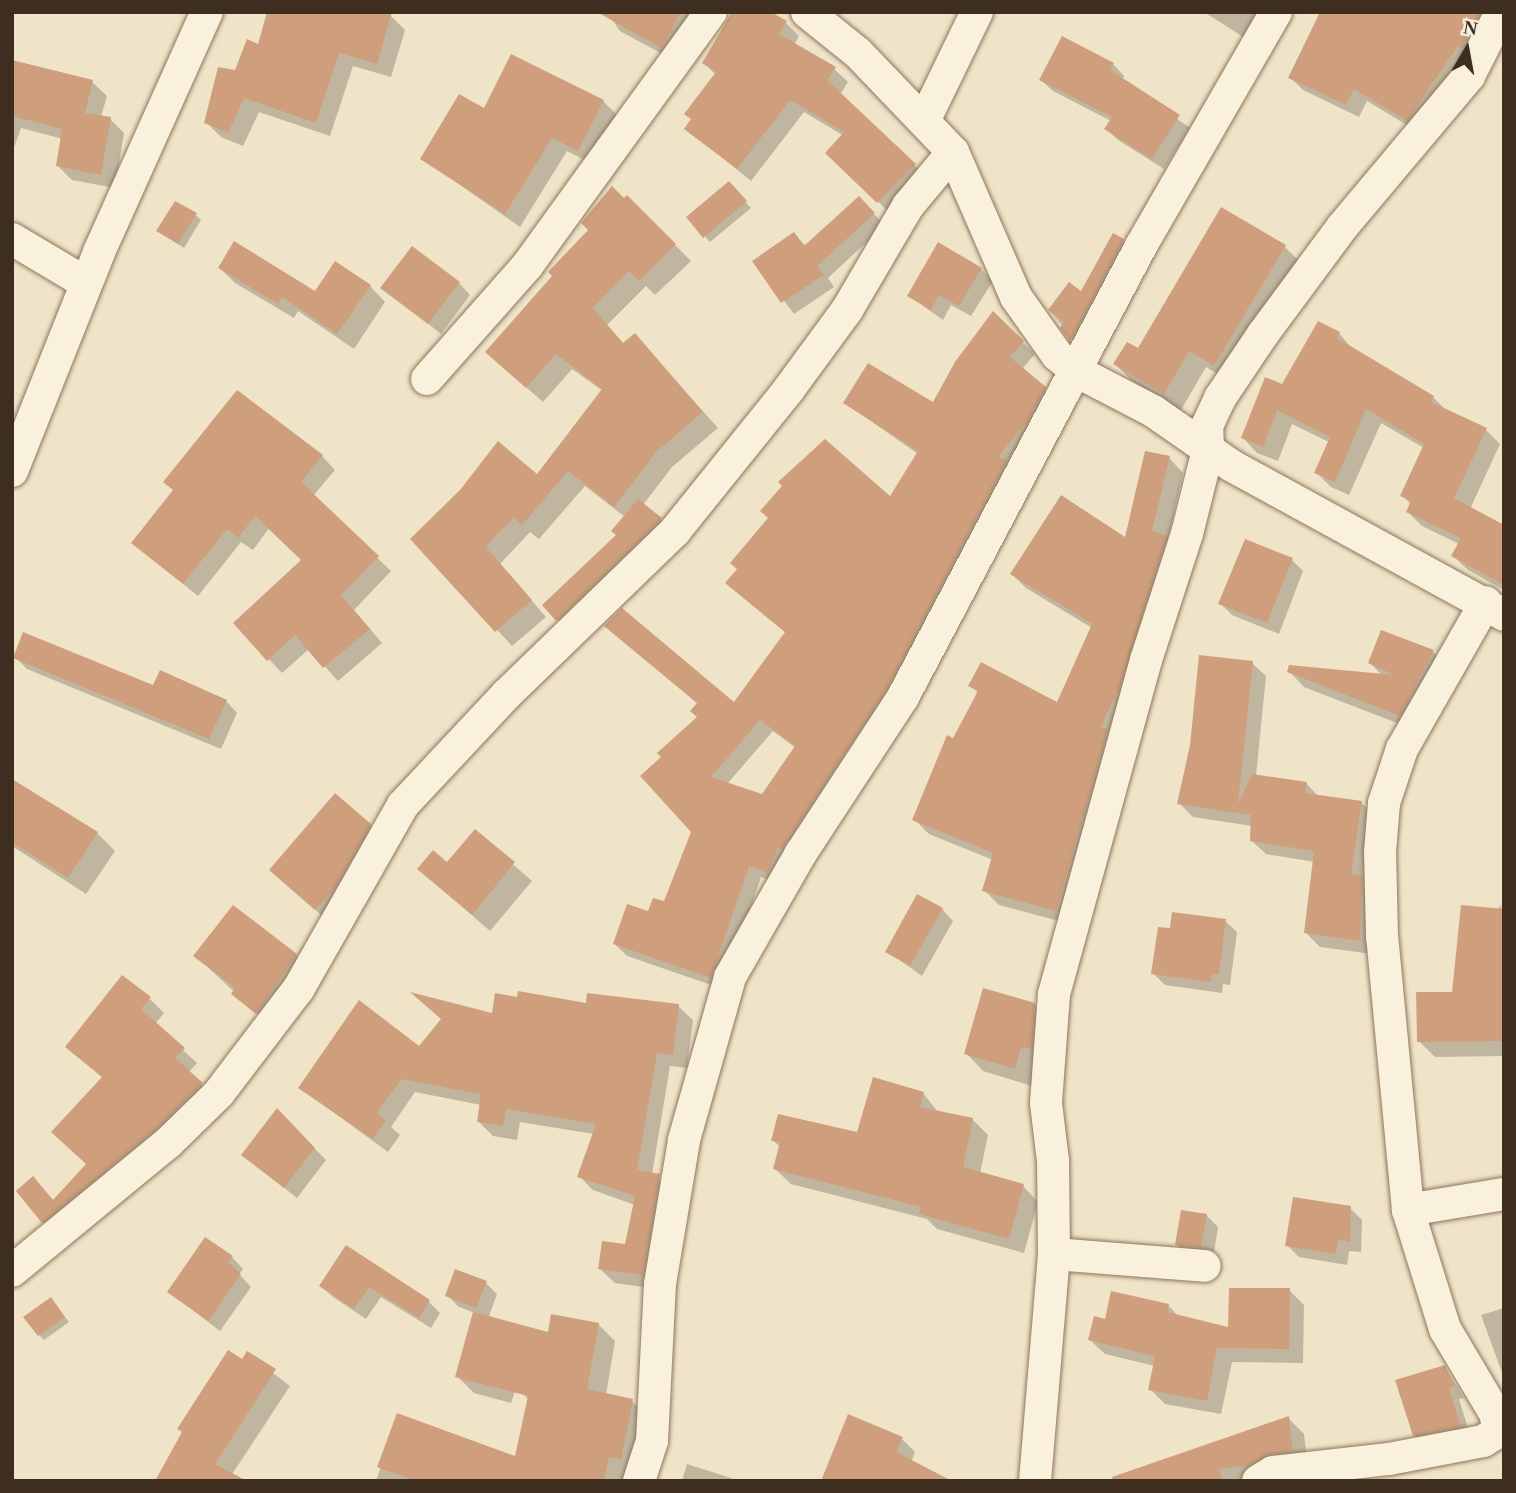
<!DOCTYPE html>
<style>
body{margin:0}
#map{position:relative;width:1516px;height:1493px;overflow:hidden;background:#f0e4c8;font-family:"Times New Roman",serif}
div>[style]{position:absolute}
.shadow>*{inset:0;background:#0003}
.building>*{inset:0;background:#cf9f7d}
.roads{filter:drop-shadow(0 0 2px #8d765c) drop-shadow(0 0 2px #8d765c)}
.minor>*{height:32px;margin:-16px;padding:0 16px;transform-origin:16px;border-radius:16px;background:#faf1dc}
span{translate:-50% -50%;white-space:nowrap;text-align:center;line-height:1.15;-webkit-text-stroke:5px #f7eed8;paint-order:stroke}
.frame{position:absolute;inset:0;border:14px solid #3d2e20;pointer-events:none}
.north{position:absolute;left:1432px;top:14px;width:70px;height:70px;-webkit-text-stroke:5px #f7eed8;paint-order:stroke;rotate:10deg;font-size:19px;font-weight:700;line-height:28px;text-align:center;color:#3d2e20}
.north::after{content:'';display:block;margin:auto;width:24px;height:32px;background:#3d2e20;clip-path:polygon(50% 0,100% 100%,50% 72%,0 100%)}
</style>
<div id="map">
<div class="shadow">
<i style="clip-path:polygon(607px 12px,704px 12px,677px 62px,620px 31px)"></i>
<i style="clip-path:polygon(1204px 12px,1288px 12px,1259px 47px)"></i>
<i style="clip-path:polygon(1322px 12px,1500px 12px,1420px 133px,1367px 101px,1359px 117px,1303px 90px,1290px 77px)"></i>
<i style="clip-path:polygon(391px 16px,405px 30px,391px 77px,353px 66px,330px 136px,259px 112px,243px 146px,221px 137px,206px 122px,236px 72px,259px 46px)"></i>
<i style="clip-path:polygon(786px 23px,799px 36px,794px 45px,834px 69px,848px 82px,840px 95px,928px 178px,892px 215px,827px 153px,844px 136px,804px 112px,751px 181px,687px 129px,716px 75px,704px 63px)"></i>
<i style="clip-path:polygon(12px 62px,92px 82px,107px 96px,101px 117px,110px 119px,124px 133px,115px 188px,72px 180px,58px 166px,63px 139px,21px 128px,12px 153px)"></i>
<i style="clip-path:polygon(1113px 64px,1124px 76px,1122px 80px,1190px 128px,1164px 169px,1118px 140px,1106px 129px,1111px 121px,1053px 91px,1041px 80px)"></i>
<i style="clip-path:polygon(603px 101px,617px 115px,592px 164px,567px 151px,520px 227px,422px 158px,485px 111px)"></i>
<i style="clip-path:polygon(729px 184px,751px 208px,710px 242px,688px 217px)"></i>
<i style="clip-path:polygon(627px 197px,691px 261px,655px 295px,646px 286px,607px 325px,624px 345px,650px 352px,718px 428px,672px 467px,643px 505px,672px 530px,569px 631px,544px 605px,618px 536px,625px 517px,585px 486px,539px 539px,530px 532px,500px 564px,546px 617px,512px 646px,413px 539px,537px 477px,603px 391px,572px 369px,543px 402px,503px 367px)"></i>
<i style="clip-path:polygon(870px 210px,885px 225px,828px 278px,834px 287px,794px 314px,754px 261px,794px 234px,807px 247px)"></i>
<i style="clip-path:polygon(196px 215px,201px 220px,184px 248px,158px 231px)"></i>
<i style="clip-path:polygon(1123px 241px,1134px 252px,1082px 351px,1050px 310px,1081px 294px)"></i>
<i style="clip-path:polygon(1285px 247px,1301px 263px,1231px 382px,1206px 367px,1181px 410px,1132px 381px,1115px 364px)"></i>
<i style="clip-path:polygon(220px 268px,316px 293px,370px 286px,385px 302px,354px 349px,298px 311px,294px 318px,235px 283px)"></i>
<i style="clip-path:polygon(981px 269px,993px 281px,971px 316px,951px 305px,943px 320px,909px 296px)"></i>
<i style="clip-path:polygon(459px 283px,470px 295px,441px 334px,383px 288px)"></i>
<i style="clip-path:polygon(evenodd,993px 314px,1035px 354px,1022px 369px,1057px 400px,1018px 474px,780px 885px,761px 877px,723px 989px,627px 956px,615px 944px,665px 903px,693px 832px,663px 757px,699px 718px,698px 704px,606px 626px,735px 704px,786px 633px,740px 595px,890px 499px,918px 454px,845px 403px,933px 405px,993px 314px,773px 731px,796px 748px,763px 796px,727px 784px,773px 731px)"></i>
<i style="clip-path:polygon(1318px 323px,1339px 333px,1353px 350px,1433px 397px,1447px 411px,1486px 430px,1500px 444px,1470px 509px,1504px 527px,1504px 590px,1468px 570px,1453px 556px,1459px 544px,1422px 526px,1408px 512px,1411px 505px,1402px 495px,1424px 448px,1381px 423px,1349px 495px,1331px 487px,1316px 472px,1329px 442px,1292px 424px,1278px 461px,1257px 453px,1243px 438px,1283px 386px)"></i>
<i style="clip-path:polygon(322px 456px,335px 470px,313px 496px,391px 571px,354px 610px,382px 643px,338px 681px,309px 649px,282px 673px,235px 623px,304px 561px,269px 528px,253px 550px,241px 542px,198px 596px,133px 543px,174px 491px,165px 482px)"></i>
<i style="clip-path:polygon(1169px 458px,1183px 473px,1168px 539px,1181px 552px,1070px 924px,999px 905px,984px 890px,993px 860px,929px 834px,914px 819px,979px 694px,970px 685px,1058px 704px,1092px 628px,1026px 588px,1012px 574px,1126px 540px)"></i>
<i style="clip-path:polygon(1292px 560px,1303px 571px,1279px 634px,1232px 615px,1221px 604px)"></i>
<i style="clip-path:polygon(1433px 652px,1448px 667px,1415px 730px,1304px 687px,1289px 671px,1383px 676px,1370px 663px)"></i>
<i style="clip-path:polygon(15px 657px,226px 701px,237px 713px,221px 749px,27px 669px)"></i>
<i style="clip-path:polygon(1252px 663px,1266px 676px,1256px 776px,1306px 783px,1319px 797px,1362px 803px,1375px 817px,1373px 954px,1320px 947px,1306px 933px,1315px 862px,1266px 854px,1252px 841px,1252px 826px,1193px 817px,1179px 803px)"></i>
<i style="clip-path:polygon(12px 781px,97px 833px,115px 851px,86px 894px,12px 846px)"></i>
<i style="clip-path:polygon(370px 825px,387px 843px,334px 926px,289px 887px)"></i>
<i style="clip-path:polygon(475px 831px,532px 881px,490px 931px,419px 869px,447px 865px)"></i>
<i style="clip-path:polygon(1501px 904px,1504px 1056px,1435px 1057px,1419px 1041px,1454px 994px)"></i>
<i style="clip-path:polygon(942px 909px,953px 921px,922px 976px,887px 951px)"></i>
<i style="clip-path:polygon(1225px 921px,1237px 932px,1230px 985px,1223px 984px,1222px 993px,1165px 985px,1153px 973px,1172px 930px)"></i>
<i style="clip-path:polygon(296px 955px,314px 972px,275px 1030px,196px 956px)"></i>
<i style="clip-path:polygon(150px 999px,164px 1013px,155px 1024px,197px 1063px,188px 1073px,215px 1098px,57px 1236px,43px 1222px,33px 1178px,54px 1201px,88px 1165px,103px 1078px,67px 1047px)"></i>
<i style="clip-path:polygon(1034px 1004px,1052px 1022px,1032px 1086px,983px 1071px,966px 1053px)"></i>
<i style="clip-path:polygon(588px 1005px,678px 1006px,693px 1020px,687px 1068px,670px 1066px,652px 1175px,673px 1190px,657px 1289px,615px 1283px,600px 1269px,626px 1246px,635px 1205px,593px 1190px,579px 1176px,594px 1134px,520px 1122px,517px 1140px,493px 1136px,479px 1122px,481px 1105px,415px 1092px,391px 1127px,400px 1135px,388px 1152px,300px 1088px,420px 1048px,493px 1015px)"></i>
<i style="clip-path:polygon(923px 1093px,938px 1112px,973px 1120px,988px 1135px,980px 1174px,1023px 1186px,1038px 1202px,1024px 1253px,937px 1229px,927px 1219px,791px 1184px,775px 1169px,780px 1147px,773px 1140px,858px 1134px)"></i>
<i style="clip-path:polygon(277px 1110px,326px 1160px,297px 1198px,243px 1155px)"></i>
<i style="clip-path:polygon(1350px 1208px,1362px 1220px,1361px 1252px,1349px 1251px,1347px 1265px,1299px 1257px,1287px 1245px)"></i>
<i style="clip-path:polygon(1206px 1215px,1218px 1227px,1213px 1258px,1189px 1256px,1177px 1245px)"></i>
<i style="clip-path:polygon(347px 1248px,429px 1302px,440px 1313px,431px 1328px,381px 1297px,366px 1319px,333px 1297px,321px 1286px)"></i>
<i style="clip-path:polygon(232px 1257px,243px 1269px,239px 1274px,251px 1287px,220px 1331px,169px 1292px)"></i>
<i style="clip-path:polygon(486px 1283px,497px 1294px,489px 1316px,550px 1334px,598px 1324px,615px 1341px,606px 1395px,632px 1401px,649px 1418px,623px 1481px,505px 1481px,516px 1458px,529px 1400px,523px 1394px,524px 1365px,511px 1403px,474px 1393px,457px 1376px,475px 1313px,459px 1307px,447px 1295px)"></i>
<i style="clip-path:polygon(1289px 1290px,1304px 1305px,1303px 1363px,1232px 1362px,1221px 1414px,1165px 1404px,1150px 1389px,1155px 1366px,1105px 1354px,1090px 1340px,1106px 1321px,1168px 1305px,1179px 1317px,1230px 1329px)"></i>
<i style="clip-path:polygon(56px 1305px,69px 1322px,44px 1340px,39px 1335px)"></i>
<i style="clip-path:polygon(1504px 1308px,1504px 1378px,1481px 1315px)"></i>
<i style="clip-path:polygon(248px 1354px,290px 1386px,229px 1479px,157px 1481px)"></i>
<i style="clip-path:polygon(1445px 1367px,1464px 1398px,1459px 1399px,1471px 1438px,1426px 1447px,1414px 1435px)"></i>
<i style="clip-path:polygon(398px 1416px,483px 1481px,376px 1481px)"></i>
<i style="clip-path:polygon(1288px 1418px,1304px 1434px,1308px 1466px,1264px 1481px,1115px 1481px)"></i>
<i style="clip-path:polygon(902px 1439px,915px 1452px,911px 1462px,822px 1481px)"></i>
<i style="clip-path:polygon(687px 1464px,731px 1478px,734px 1481px,682px 1481px)"></i>
</div>
<div class="building">
<i style="clip-path:polygon(267px 12px,392px 12px,377px 64px,339px 53px,316px 123px,244px 98px,228px 133px,204px 123px,218px 67px,235px 70px,247px 39px,258px 44px)"></i>
<i style="clip-path:polygon(597px 12px,681px 12px,661px 48px)"></i>
<i style="clip-path:polygon(732px 12px,771px 12px,787px 21px,779px 34px,836px 67px,827px 80px,916px 164px,877px 203px,825px 153px,844px 132px,790px 100px,737px 169px,684px 129px,691px 119px,684px 114px,716px 72px,702px 63px)"></i>
<i style="clip-path:polygon(1320px 12px,1480px 12px,1461px 48px,1458px 46px,1407px 121px,1354px 89px,1346px 105px,1288px 78px)"></i>
<i style="clip-path:polygon(1062px 36px,1114px 63px,1110px 70px,1180px 115px,1152px 159px,1104px 129px,1112px 117px,1039px 80px)"></i>
<i style="clip-path:polygon(511px 54px,604px 100px,578px 151px,552px 138px,505px 214px,420px 159px,459px 94px,484px 108px)"></i>
<i style="clip-path:polygon(12px 60px,93px 80px,85px 113px,111px 117px,101px 175px,56px 166px,62px 129px,12px 116px)"></i>
<i style="clip-path:polygon(729px 181px,747px 201px,703px 238px,686px 217px)"></i>
<i style="clip-path:polygon(612px 186px,624px 198px,627px 195px,676px 244px,639px 281px,629px 271px,593px 308px,623px 343px,635px 333px,703px 412px,656px 452px,614px 507px,568px 471px,522px 525px,514px 518px,500px 531px,486px 547px,532px 600px,495px 632px,410px 539px,460px 490px,498px 441px,537px 474px,602px 389px,556px 354px,526px 388px,485px 352px,552px 276px,548px 272px,588px 230px,581px 223px)"></i>
<i style="clip-path:polygon(859px 196px,875px 213px,817px 266px,824px 275px,781px 303px,752px 261px,794px 232px,804px 246px)"></i>
<i style="clip-path:polygon(175px 201px,197px 213px,178px 244px,156px 231px)"></i>
<i style="clip-path:polygon(1221px 207px,1286px 245px,1214px 366px,1189px 351px,1164px 394px,1113px 364px,1127px 342px,1138px 348px)"></i>
<i style="clip-path:polygon(1113px 233px,1124px 239px,1070px 341px,1060px 328px,1064px 322px,1048px 310px,1069px 282px,1081px 291px)"></i>
<i style="clip-path:polygon(234px 241px,315px 291px,335px 261px,371px 285px,337px 334px,282px 297px,278px 304px,218px 268px)"></i>
<i style="clip-path:polygon(938px 242px,982px 268px,959px 306px,939px 295px,931px 310px,907px 296px)"></i>
<i style="clip-path:polygon(412px 246px,460px 282px,428px 324px,380px 288px)"></i>
<i style="clip-path:polygon(evenodd,993px 311px,1024px 341px,1010px 357px,1046px 387px,1027px 422px,998px 457px,1007px 460px,887px 688px,782px 849px,778px 847px,768px 873px,749px 866px,711px 978px,613px 944px,627px 904px,648px 911px,653px 898px,664px 901px,691px 832px,640px 776px,661px 757px,657px 753px,697px 717px,690px 711px,697px 703px,604px 626px,622px 608px,734px 702px,785px 632px,725px 583px,737px 569px,730px 563px,768px 518px,760px 511px,782px 486px,778px 482px,825px 439px,890px 496px,918px 451px,843px 403px,868px 363px,933px 402px,955px 362px,993px 311px,760px 720px,795px 746px,762px 794px,711px 777px,760px 720px)"></i>
<i style="clip-path:polygon(1318px 321px,1340px 332px,1337px 338px,1434px 396px,1431px 402px,1487px 428px,1454px 498px,1504px 525px,1504px 585px,1451px 556px,1461px 538px,1406px 512px,1411px 501px,1400px 496px,1424px 444px,1366px 409px,1335px 482px,1314px 473px,1330px 437px,1277px 410px,1263px 447px,1241px 438px,1265px 377px,1282px 384px)"></i>
<i style="clip-path:polygon(237px 390px,323px 455px,301px 482px,379px 556px,341px 595px,370px 629px,323px 668px,295px 635px,267px 661px,233px 623px,301px 560px,255px 516px,238px 538px,227px 529px,183px 584px,131px 543px,173px 490px,163px 482px)"></i>
<i style="clip-path:polygon(1145px 451px,1170px 456px,1152px 531px,1167px 536px,1121px 683px,1101px 727px,1108px 729px,1056px 911px,982px 891px,993px 853px,912px 820px,947px 735px,953px 738px,978px 691px,968px 686px,981px 662px,1057px 702px,1092px 624px,1010px 574px,1061px 495px,1125px 537px)"></i>
<i style="clip-path:polygon(638px 499px,662px 518px,556px 621px,542px 605px,616px 535px,611px 531px)"></i>
<i style="clip-path:polygon(1245px 539px,1293px 558px,1267px 623px,1218px 604px)"></i>
<i style="clip-path:polygon(1381px 630px,1434px 650px,1400px 716px,1287px 672px,1289px 665px,1394px 675px,1368px 663px)"></i>
<i style="clip-path:polygon(23px 632px,153px 685px,160px 670px,227px 700px,209px 739px,13px 658px)"></i>
<i style="clip-path:polygon(1199px 655px,1253px 661px,1238px 804px,1252px 774px,1307px 782px,1305px 793px,1362px 801px,1351px 874px,1362px 876px,1360px 941px,1304px 933px,1314px 851px,1250px 841px,1251px 815px,1177px 804px,1190px 745px)"></i>
<i style="clip-path:polygon(12px 779px,98px 832px,68px 878px,12px 842px)"></i>
<i style="clip-path:polygon(335px 793px,371px 824px,335px 888px,315px 910px,269px 870px)"></i>
<i style="clip-path:polygon(475px 829px,515px 862px,472px 915px,417px 869px,433px 850px,447px 862px)"></i>
<i style="clip-path:polygon(917px 894px,943px 908px,910px 966px,885px 952px)"></i>
<i style="clip-path:polygon(233px 905px,297px 954px,256px 1014px,231px 994px,235px 988px,193px 956px)"></i>
<i style="clip-path:polygon(1461px 905px,1504px 909px,1504px 1041px,1417px 1042px,1416px 992px,1452px 992px)"></i>
<i style="clip-path:polygon(1172px 912px,1226px 919px,1219px 974px,1212px 974px,1211px 982px,1151px 974px,1158px 927px,1170px 928px)"></i>
<i style="clip-path:polygon(122px 975px,151px 997px,141px 1009px,185px 1048px,175px 1058px,203px 1083px,156px 1129px,42px 1223px,16px 1191px,33px 1176px,53px 1200px,86px 1164px,51px 1132px,102px 1077px,65px 1047px)"></i>
<i style="clip-path:polygon(983px 988px,1035px 1003px,1032px 1049px,1021px 1047px,1015px 1069px,964px 1054px)"></i>
<i style="clip-path:polygon(518px 991px,586px 1003px,587px 993px,679px 1004px,673px 1055px,657px 1053px,637px 1170px,660px 1174px,643px 1275px,598px 1269px,602px 1241px,625px 1244px,635px 1196px,577px 1177px,596px 1124px,506px 1109px,503px 1126px,477px 1122px,481px 1094px,401px 1079px,377px 1113px,386px 1120px,373px 1139px,298px 1088px,359px 1000px,419px 1046px,441px 1019px,410px 992px,492px 1013px,495px 993px,517px 997px)"></i>
<i style="clip-path:polygon(873px 1077px,924px 1092px,920px 1107px,973px 1118px,963px 1167px,1024px 1184px,1009px 1239px,919px 1214px,921px 1207px,773px 1169px,780px 1142px,771px 1141px,778px 1114px,857px 1132px)"></i>
<i style="clip-path:polygon(277px 1108px,315px 1148px,284px 1188px,241px 1155px)"></i>
<i style="clip-path:polygon(1293px 1197px,1351px 1206px,1350px 1242px,1338px 1240px,1336px 1254px,1285px 1246px)"></i>
<i style="clip-path:polygon(1181px 1210px,1207px 1214px,1201px 1247px,1175px 1245px)"></i>
<i style="clip-path:polygon(205px 1237px,233px 1256px,228px 1262px,241px 1274px,208px 1321px,167px 1292px)"></i>
<i style="clip-path:polygon(346px 1245px,430px 1300px,419px 1318px,369px 1287px,354px 1309px,319px 1286px)"></i>
<i style="clip-path:polygon(455px 1269px,487px 1281px,476px 1308px,445px 1296px)"></i>
<i style="clip-path:polygon(1229px 1288px,1290px 1288px,1289px 1349px,1217px 1348px,1207px 1401px,1148px 1390px,1155px 1356px,1088px 1340px,1094px 1316px,1105px 1319px,1111px 1291px,1169px 1304px,1167px 1312px,1228px 1327px)"></i>
<i style="clip-path:polygon(51px 1297px,65px 1317px,38px 1336px,23px 1317px)"></i>
<i style="clip-path:polygon(473px 1312px,548px 1332px,551px 1314px,599px 1323px,587px 1389px,633px 1399px,621px 1460px,609px 1457px,604px 1481px,416px 1481px,377px 1467px,397px 1413px,515px 1456px,528px 1396px,455px 1377px)"></i>
<i style="clip-path:polygon(228px 1350px,242px 1359px,247px 1351px,276px 1369px,215px 1464px,247px 1481px,155px 1481px,182px 1432px,177px 1429px)"></i>
<i style="clip-path:polygon(1445px 1365px,1454px 1386px,1449px 1388px,1461px 1427px,1413px 1436px,1395px 1380px)"></i>
<i style="clip-path:polygon(848px 1414px,903px 1437px,896px 1452px,952px 1481px,821px 1481px)"></i>
<i style="clip-path:polygon(1289px 1416px,1293px 1451px,1270px 1454px,1247px 1466px,1219px 1469px,1223px 1481px,1113px 1481px,1112px 1477px)"></i>
</div>
<div class="roads">
<div class="minor">
<i style="left:807px;top:12px;width:65px;rotate:38.8deg"></i>
<i style="left:858px;top:53px;width:137px;rotate:46.2deg"></i>
<i style="left:953px;top:152px;width:158px;rotate:66.5deg"></i>
<i style="left:1016px;top:297px;width:71px;rotate:54.7deg"></i>
<i style="left:1057px;top:355px;width:27px;rotate:39deg"></i>
<i style="left:1078px;top:372px;width:85px;rotate:27.5deg"></i>
<i style="left:1153px;top:411px;width:96px;rotate:34.8deg"></i>
<i style="left:1232px;top:466px;width:310px;rotate:28.7deg"></i>
<i style="left:925px;top:119px;width:119px;rotate:-64.1deg"></i>
<i style="left:12px;top:239px;width:86px;rotate:30.7deg"></i>
<i style="left:427px;top:379px;width:151px;rotate:-48.5deg"></i>
<i style="left:527px;top:266px;width:314px;rotate:-54.1deg"></i>
<i style="left:12px;top:471px;width:236px;rotate:-68.3deg"></i>
<i style="left:99px;top:252px;width:263px;rotate:-65.8deg"></i>
<i style="left:1408px;top:1210px;width:97px;rotate:-9.5deg"></i>
<i style="left:1054px;top:1254px;width:151px;rotate:4.5deg"></i>
<i style="left:12px;top:1271px;width:202px;rotate:-39.4deg"></i>
<i style="left:168px;top:1143px;width:71px;rotate:-44.4deg"></i>
<i style="left:219px;top:1093px;width:132px;rotate:-52.7deg"></i>
<i style="left:299px;top:988px;width:210px;rotate:-60.4deg"></i>
<i style="left:403px;top:805px;width:152px;rotate:-46.9deg"></i>
<i style="left:507px;top:694px;width:234px;rotate:-44.1deg"></i>
<i style="left:675px;top:531px;width:182px;rotate:-51.2deg"></i>
<i style="left:789px;top:389px;width:98px;rotate:-53.7deg"></i>
<i style="left:847px;top:310px;width:121px;rotate:-59.6deg"></i>
<i style="left:908px;top:206px;width:70px;rotate:-50.2deg"></i>
<i style="left:639px;top:1481px;width:42px;rotate:-72deg"></i>
<i style="left:652px;top:1441px;width:157px;rotate:-87.1deg"></i>
<i style="left:660px;top:1284px;width:146px;rotate:-80.5deg"></i>
<i style="left:684px;top:1140px;width:169px;rotate:-74.2deg"></i>
<i style="left:730px;top:977px;width:143px;rotate:-60.2deg"></i>
<i style="left:801px;top:853px;width:186px;rotate:-56.8deg"></i>
<i style="left:903px;top:697px;width:510px;rotate:-62.18deg"></i>
<i style="left:1141px;top:246px;width:270px;rotate:-60deg"></i>
<i style="left:1035px;top:1481px;width:228px;rotate:-85.2deg"></i>
<i style="left:1054px;top:1254px;width:93px;rotate:-90.6deg"></i>
<i style="left:1053px;top:1161px;width:58px;rotate:-96.9deg"></i>
<i style="left:1046px;top:1103px;width:109px;rotate:-85.8deg"></i>
<i style="left:1054px;top:994px;width:346px;rotate:-74.6deg"></i>
<i style="left:1146px;top:660px;width:133px;rotate:-72deg"></i>
<i style="left:1187px;top:534px;width:87px;rotate:-76deg"></i>
<i style="left:1208px;top:450px;width:24px;rotate:-92deg"></i>
<i style="left:1207px;top:426px;width:31px;rotate:-65deg"></i>
<i style="left:1220px;top:398px;width:77px;rotate:-56.1deg"></i>
<i style="left:1263px;top:334px;width:134px;rotate:-53.5deg"></i>
<i style="left:1343px;top:226px;width:196px;rotate:-50deg"></i>
<i style="left:1469px;top:76px;width:72px;rotate:-63.4deg"></i>
<i style="left:1258px;top:1481px;width:17px;rotate:-31deg"></i>
<i style="left:1273px;top:1472px;width:117px;rotate:-6.4deg"></i>
<i style="left:1389px;top:1459px;width:96px;rotate:-10.8deg"></i>
<i style="left:1483px;top:1441px;width:17px;rotate:-31deg"></i>
<i style="left:1498px;top:1432px;width:17px;rotate:-97deg"></i>
<i style="left:1496px;top:1415px;width:100px;rotate:-120.7deg"></i>
<i style="left:1445px;top:1329px;width:125px;rotate:-107.3deg"></i>
<i style="left:1408px;top:1210px;width:274px;rotate:-95.4deg"></i>
<i style="left:1382px;top:937px;width:85px;rotate:-91.3deg"></i>
<i style="left:1380px;top:852px;width:49px;rotate:-85.3deg"></i>
<i style="left:1384px;top:803px;width:57px;rotate:-71.6deg"></i>
<i style="left:1402px;top:749px;width:169px;rotate:-60.3deg"></i>
</div>
</div>
<div class="frame"></div>
<div class="north">N</div>
</div>
